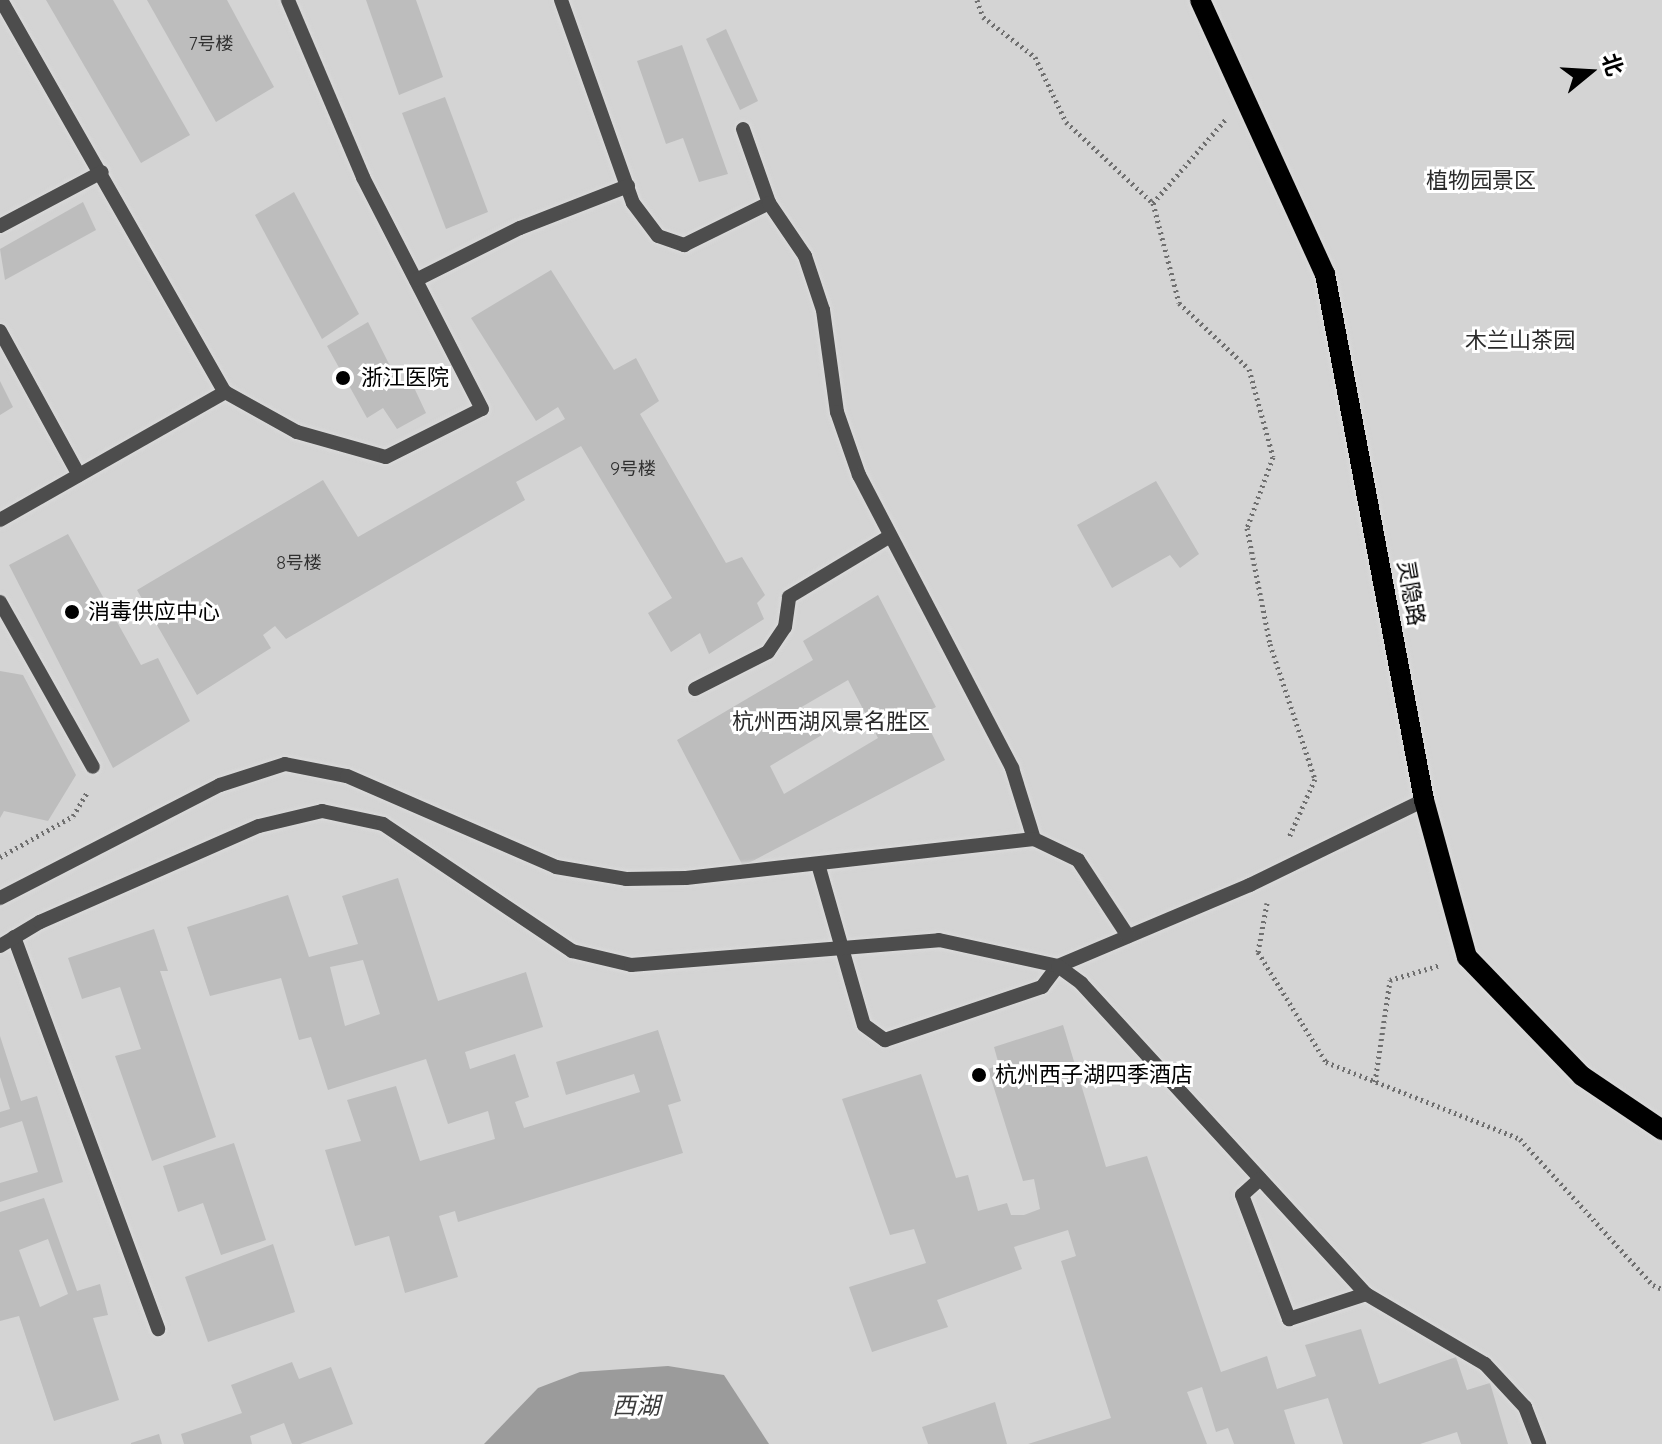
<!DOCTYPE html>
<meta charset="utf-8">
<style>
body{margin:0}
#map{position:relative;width:1662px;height:1444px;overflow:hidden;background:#fff;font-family:Quicksand,"Noto Sans SC",sans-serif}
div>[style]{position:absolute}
.green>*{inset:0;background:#d4d4d4}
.water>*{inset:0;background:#9b9b9b}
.building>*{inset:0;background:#bdbdbd}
.path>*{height:5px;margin-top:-2.5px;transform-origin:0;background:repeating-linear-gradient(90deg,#6f6f6f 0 2px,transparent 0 6px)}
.roads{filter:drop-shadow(0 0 2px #dbdbdb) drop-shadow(0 0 2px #dbdbdb)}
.minor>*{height:14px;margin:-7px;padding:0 7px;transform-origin:7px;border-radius:7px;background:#4d4d4d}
.major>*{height:20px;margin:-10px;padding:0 10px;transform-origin:10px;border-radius:10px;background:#000}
.dots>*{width:22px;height:22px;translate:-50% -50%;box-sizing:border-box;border:4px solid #fff;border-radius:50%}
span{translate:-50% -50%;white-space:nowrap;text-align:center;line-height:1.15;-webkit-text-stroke:6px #fff;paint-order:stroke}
.number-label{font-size:18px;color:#2f2f2f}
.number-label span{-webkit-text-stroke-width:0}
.park-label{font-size:22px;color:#2b2b2b}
.poi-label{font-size:22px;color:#000}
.left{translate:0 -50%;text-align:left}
.street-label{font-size:22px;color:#000}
.water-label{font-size:24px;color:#3c3c3c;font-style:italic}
.north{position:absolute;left:1550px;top:32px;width:80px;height:80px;-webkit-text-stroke:6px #fff;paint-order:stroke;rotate:72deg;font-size:22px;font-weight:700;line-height:32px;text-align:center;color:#000}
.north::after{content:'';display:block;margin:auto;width:28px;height:36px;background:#000;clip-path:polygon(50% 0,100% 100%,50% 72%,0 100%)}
</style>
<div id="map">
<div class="green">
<i style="clip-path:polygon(0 0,1662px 0,1662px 1444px,0 1444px)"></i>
</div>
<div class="water">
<i style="clip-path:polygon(668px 1366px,724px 1375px,769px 1444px,484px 1444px,538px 1388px,580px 1372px)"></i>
</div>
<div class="building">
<i style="clip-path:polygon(46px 0,113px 0,190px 135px,141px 163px)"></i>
<i style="clip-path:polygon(147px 0,227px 0,274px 87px,216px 122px)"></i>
<i style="clip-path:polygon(366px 0,416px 0,443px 77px,399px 95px)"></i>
<i style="clip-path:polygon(726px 29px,758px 101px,740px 110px,706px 39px)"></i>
<i style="clip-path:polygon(682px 45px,728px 174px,699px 182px,683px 138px,666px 144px,637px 61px)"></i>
<i style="clip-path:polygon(445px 97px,488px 212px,446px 229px,402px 113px)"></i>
<i style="clip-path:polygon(294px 192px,359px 314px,322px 339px,255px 215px)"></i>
<i style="clip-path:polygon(83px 202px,96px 230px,5px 280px,0 249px)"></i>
<i style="clip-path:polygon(551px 270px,614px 370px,636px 358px,659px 401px,640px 414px,726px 563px,742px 557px,765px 595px,757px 603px,764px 619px,709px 654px,700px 633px,671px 652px,648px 613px,672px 598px,581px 446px,516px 482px,525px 500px,286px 639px,275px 626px,263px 635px,271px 648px,197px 695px,137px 590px,323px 480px,358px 537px,565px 419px,558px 407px,536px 421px,471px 318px)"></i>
<i style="clip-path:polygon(368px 322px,399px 384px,410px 379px,426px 413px,397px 429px,383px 408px,367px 418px,327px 346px)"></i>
<i style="clip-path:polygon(0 381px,13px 407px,0 415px)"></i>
<i style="clip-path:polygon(1156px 481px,1199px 554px,1180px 568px,1170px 555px,1112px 588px,1077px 525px)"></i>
<i style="clip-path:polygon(68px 534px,141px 665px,158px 658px,190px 721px,113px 768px,9px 565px)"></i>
<i style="clip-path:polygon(evenodd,878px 595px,936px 707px,922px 714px,945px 760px,743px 866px,677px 740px,813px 660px,803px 641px,878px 595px,848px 680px,878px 738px,784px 794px,770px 766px,832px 729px,823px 711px,799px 722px,793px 712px,848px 680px)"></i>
<i style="clip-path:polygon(0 671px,23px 675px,76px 775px,48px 821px,4px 811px,0 818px)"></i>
<i style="clip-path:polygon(evenodd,398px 878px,438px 1001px,526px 972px,543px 1027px,465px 1052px,470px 1069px,515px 1054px,529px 1097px,515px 1102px,524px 1128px,640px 1092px,634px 1074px,566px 1095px,556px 1062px,658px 1030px,681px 1101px,668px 1105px,683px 1153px,458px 1222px,455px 1211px,439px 1216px,458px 1277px,405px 1293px,389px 1236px,355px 1246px,325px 1150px,361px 1141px,347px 1100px,396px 1086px,420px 1161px,495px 1139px,488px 1111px,448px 1124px,426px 1059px,328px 1090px,311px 1037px,299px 1040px,281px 978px,210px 996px,187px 927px,288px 895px,309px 957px,358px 944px,342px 896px,398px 878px,363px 960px,380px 1014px,345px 1026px,330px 967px,363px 960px)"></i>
<i style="clip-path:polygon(154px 929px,168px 971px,160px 971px,216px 1137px,152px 1161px,115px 1056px,141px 1049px,120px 987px,82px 999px,68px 958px)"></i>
<i style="clip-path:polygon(1063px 1025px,1106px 1167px,1147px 1156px,1221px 1372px,1267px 1356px,1277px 1389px,1316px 1376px,1305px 1345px,1361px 1329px,1379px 1384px,1456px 1357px,1467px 1390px,1490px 1383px,1508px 1444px,1461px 1444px,1457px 1432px,1420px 1444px,1343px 1444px,1328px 1398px,1284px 1410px,1295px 1444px,1234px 1444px,1228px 1428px,1216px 1432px,1202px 1387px,1187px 1392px,1207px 1444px,1028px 1444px,1111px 1418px,1061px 1261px,1076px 1256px,1068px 1230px,1014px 1247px,1022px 1269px,937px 1300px,948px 1327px,872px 1352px,849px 1287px,926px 1263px,914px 1229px,890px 1235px,842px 1099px,921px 1074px,956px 1178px,968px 1175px,978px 1211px,1007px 1203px,1011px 1215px,1024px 1215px,1040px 1209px,1034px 1179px,1023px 1181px,988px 1069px,999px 1065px,994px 1047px)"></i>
<i style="clip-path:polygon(0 1036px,21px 1101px,37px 1096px,63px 1182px,0 1202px,0 1183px,38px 1172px,22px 1121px,0 1128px,0 1112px,10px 1109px,0 1077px)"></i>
<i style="clip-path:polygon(234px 1143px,266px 1240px,221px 1255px,203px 1203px,178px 1212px,163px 1166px)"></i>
<i style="clip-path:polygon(evenodd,44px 1198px,77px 1291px,100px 1284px,108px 1315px,93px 1318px,119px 1400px,54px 1421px,19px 1316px,0 1321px,0 1212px,44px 1198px,48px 1239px,68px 1294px,40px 1307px,19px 1250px,48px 1239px)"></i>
<i style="clip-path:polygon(273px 1244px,295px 1312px,208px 1342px,185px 1277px)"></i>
<i style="clip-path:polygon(292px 1362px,299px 1379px,331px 1367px,353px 1424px,300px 1444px,292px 1444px,284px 1423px,250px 1436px,252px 1444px,184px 1444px,181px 1434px,242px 1413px,231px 1385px)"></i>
<i style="clip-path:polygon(995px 1402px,1007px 1444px,928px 1444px,922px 1427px)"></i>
<i style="clip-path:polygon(159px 1434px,162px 1444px,131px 1444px,131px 1443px)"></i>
</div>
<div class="path">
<i style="left:977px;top:0;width:18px;rotate:71deg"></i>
<i style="left:983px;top:17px;width:66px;rotate:37.6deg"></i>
<i style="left:1035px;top:57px;width:72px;rotate:64.5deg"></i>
<i style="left:1066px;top:122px;width:119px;rotate:43deg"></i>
<i style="left:1153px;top:203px;width:103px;rotate:75.4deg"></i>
<i style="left:1179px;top:303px;width:96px;rotate:43.3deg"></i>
<i style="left:1249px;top:369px;width:91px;rotate:74.7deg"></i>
<i style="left:1273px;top:457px;width:76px;rotate:110.1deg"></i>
<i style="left:1247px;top:528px;width:118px;rotate:78.8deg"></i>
<i style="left:1270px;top:644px;width:142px;rotate:71.6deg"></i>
<i style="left:1315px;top:779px;width:64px;rotate:114.1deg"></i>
<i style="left:1153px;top:203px;width:111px;rotate:-49deg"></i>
<i style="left:0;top:857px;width:84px;rotate:-29.3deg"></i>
<i style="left:73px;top:816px;width:29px;rotate:-59deg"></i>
<i style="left:1267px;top:903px;width:50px;rotate:100.4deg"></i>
<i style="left:1258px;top:952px;width:129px;rotate:58.3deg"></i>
<i style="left:1326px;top:1062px;width:209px;rotate:21.6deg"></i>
<i style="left:1520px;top:1139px;width:197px;rotate:47.7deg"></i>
<i style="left:1653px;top:1285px;width:10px;rotate:24deg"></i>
<i style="left:1375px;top:1082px;width:103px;rotate:-81.6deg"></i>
<i style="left:1390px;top:980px;width:52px;rotate:-16.7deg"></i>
</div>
<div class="roads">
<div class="minor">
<i style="left:1px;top:0;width:451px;rotate:60.3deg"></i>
<i style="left:225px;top:392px;width:82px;rotate:29.1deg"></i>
<i style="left:297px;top:432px;width:92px;rotate:15.7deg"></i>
<i style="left:386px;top:457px;width:107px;rotate:-26.6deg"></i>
<i style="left:482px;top:409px;width:261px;rotate:-117.2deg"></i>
<i style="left:363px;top:177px;width:192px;rotate:-113deg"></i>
<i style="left:561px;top:0;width:215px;rotate:70.5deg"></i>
<i style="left:633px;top:203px;width:41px;rotate:52.9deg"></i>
<i style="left:658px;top:236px;width:28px;rotate:19deg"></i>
<i style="left:684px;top:245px;width:95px;rotate:-26.3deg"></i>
<i style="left:743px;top:129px;width:78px;rotate:70.6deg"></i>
<i style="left:769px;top:203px;width:64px;rotate:55.8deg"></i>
<i style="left:805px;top:256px;width:57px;rotate:71.6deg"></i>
<i style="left:823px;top:310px;width:103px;rotate:82.2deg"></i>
<i style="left:837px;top:412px;width:67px;rotate:70.8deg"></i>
<i style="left:859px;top:475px;width:331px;rotate:62.4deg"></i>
<i style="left:1012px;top:768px;width:74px;rotate:72.8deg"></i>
<i style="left:0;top:226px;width:115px;rotate:-27.9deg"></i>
<i style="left:416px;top:280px;width:116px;rotate:-26.6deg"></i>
<i style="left:520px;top:228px;width:116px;rotate:-21.3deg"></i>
<i style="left:0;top:331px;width:164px;rotate:61.3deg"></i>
<i style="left:0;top:520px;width:259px;rotate:-29.6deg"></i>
<i style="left:0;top:602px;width:189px;rotate:60.6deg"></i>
<i style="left:695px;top:689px;width:82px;rotate:-26.9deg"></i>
<i style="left:768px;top:652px;width:30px;rotate:-56deg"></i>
<i style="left:785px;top:627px;width:30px;rotate:-82deg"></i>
<i style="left:789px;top:597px;width:118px;rotate:-31.1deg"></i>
<i style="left:818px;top:864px;width:167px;rotate:74.1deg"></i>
<i style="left:864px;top:1025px;width:26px;rotate:36deg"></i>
<i style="left:885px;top:1040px;width:166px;rotate:-18.7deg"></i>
<i style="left:1042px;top:987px;width:26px;rotate:-53deg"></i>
<i style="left:1058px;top:966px;width:208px;rotate:-22.9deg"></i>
<i style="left:1250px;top:885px;width:194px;rotate:-26deg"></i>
<i style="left:0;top:898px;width:247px;rotate:-27.2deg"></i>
<i style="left:220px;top:785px;width:68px;rotate:-17.9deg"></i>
<i style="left:285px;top:764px;width:63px;rotate:11deg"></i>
<i style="left:347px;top:776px;width:228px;rotate:23.5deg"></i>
<i style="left:556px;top:867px;width:71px;rotate:9.7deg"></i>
<i style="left:626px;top:879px;width:60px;rotate:-1deg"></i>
<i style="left:686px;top:878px;width:350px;rotate:-6.4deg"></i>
<i style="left:1034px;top:839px;width:49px;rotate:25.5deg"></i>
<i style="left:1078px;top:860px;width:91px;rotate:56.7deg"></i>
<i style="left:14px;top:937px;width:418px;rotate:69.8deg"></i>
<i style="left:0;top:946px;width:47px;rotate:-31deg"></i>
<i style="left:40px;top:922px;width:239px;rotate:-23.7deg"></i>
<i style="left:259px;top:826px;width:65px;rotate:-13.4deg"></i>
<i style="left:322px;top:811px;width:62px;rotate:12deg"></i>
<i style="left:383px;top:824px;width:228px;rotate:33.9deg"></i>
<i style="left:572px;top:951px;width:61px;rotate:13.3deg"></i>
<i style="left:631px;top:965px;width:309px;rotate:-4.6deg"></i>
<i style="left:939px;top:940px;width:122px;rotate:12.3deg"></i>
<i style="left:1058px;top:966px;width:29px;rotate:36deg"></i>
<i style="left:1081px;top:983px;width:422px;rotate:47.5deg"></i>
<i style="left:1366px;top:1294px;width:138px;rotate:30.5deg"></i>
<i style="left:1485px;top:1364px;width:59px;rotate:47.1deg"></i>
<i style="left:1525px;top:1407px;width:40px;rotate:69deg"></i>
<i style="left:1260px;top:1179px;width:24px;rotate:138deg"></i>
<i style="left:1242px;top:1195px;width:133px;rotate:69.2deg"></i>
<i style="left:1289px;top:1319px;width:81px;rotate:-18deg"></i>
</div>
<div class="major">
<i style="left:1200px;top:0;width:301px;rotate:65.5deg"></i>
<i style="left:1325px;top:274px;width:535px;rotate:79.34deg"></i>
<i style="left:1424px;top:800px;width:163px;rotate:74.7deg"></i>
<i style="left:1467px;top:957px;width:165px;rotate:46deg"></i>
<i style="left:1582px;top:1076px;width:97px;rotate:34deg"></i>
</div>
</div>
<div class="dots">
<i style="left:343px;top:378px;background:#000"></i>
<i style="left:72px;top:612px;background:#000"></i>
<i style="left:979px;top:1075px;background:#000"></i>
</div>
<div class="number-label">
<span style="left:211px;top:44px">7号楼</span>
<span style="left:633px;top:469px">9号楼</span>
<span style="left:299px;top:563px">8号楼</span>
</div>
<div class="park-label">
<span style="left:1481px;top:181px">植物园景区</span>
<span style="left:1520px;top:341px">木兰山茶园</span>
<span style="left:831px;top:722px">杭州西湖风景名胜区</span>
</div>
<div class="poi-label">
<span class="left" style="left:361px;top:378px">浙江医院</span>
<span class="left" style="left:88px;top:612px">消毒供应中心</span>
<span class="left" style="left:995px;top:1075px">杭州西子湖四季酒店</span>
</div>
<div class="street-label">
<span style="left:1411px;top:593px;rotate:80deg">灵隐路</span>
</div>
<div class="water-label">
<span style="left:636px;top:1406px">西湖</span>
</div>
<div class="north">北</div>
</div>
